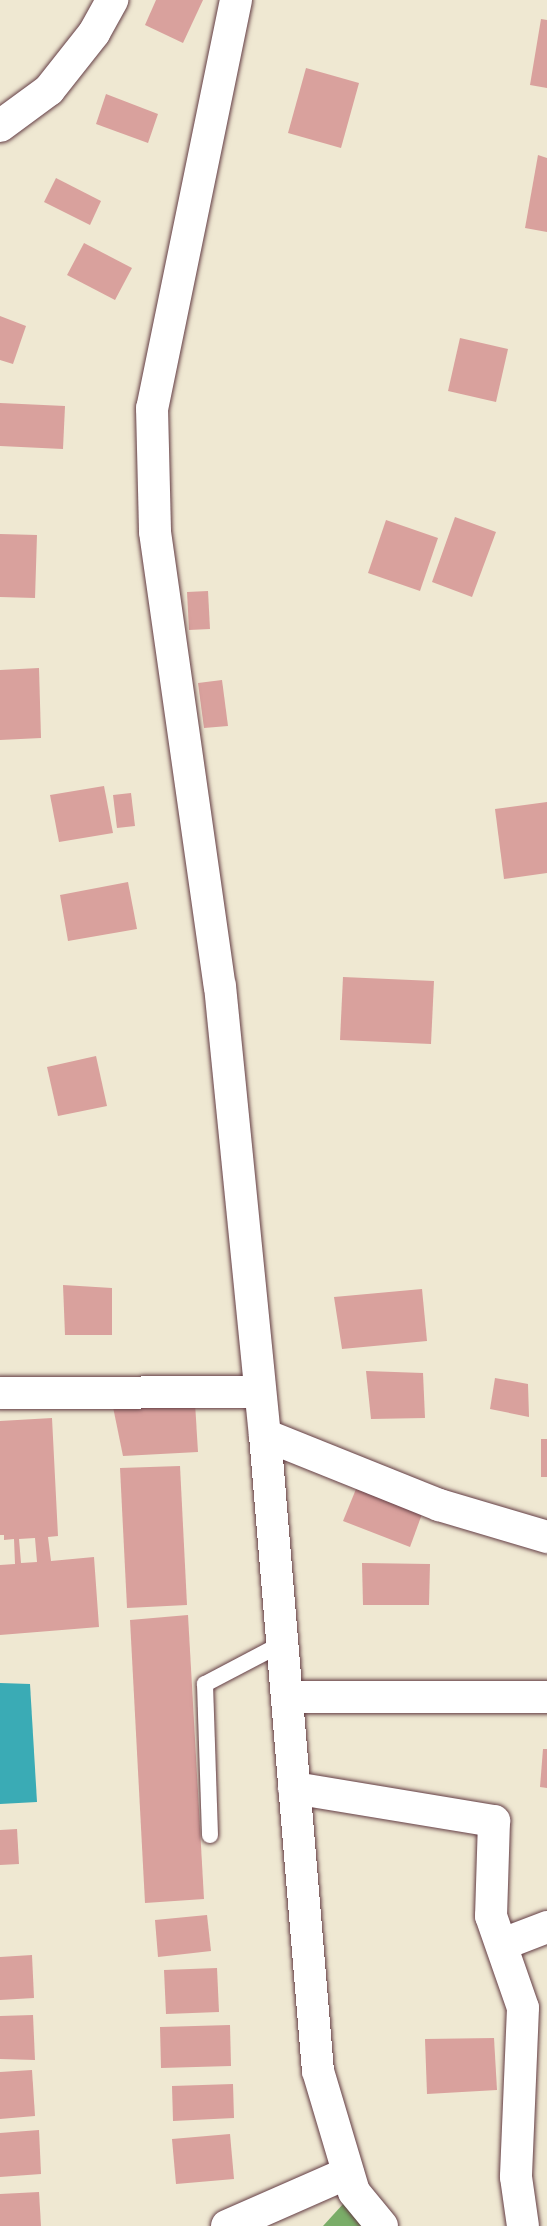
<!DOCTYPE html>
<style>
body{margin:0}
#map{position:relative;width:547px;height:2226px;overflow:hidden;background:#efe8d2;font-family:Kalam,sans-serif}
div>[style]{position:absolute}
.forest>*{inset:0;background:#7aad68}
.water>*{inset:0;background:#3aabb5}
.building>*{inset:0;background:#d9a19d}
.roads{filter:drop-shadow(0 0 2px #633d44) drop-shadow(0 0 2px #633d44)}
.service>*{height:16px;margin:-8px;padding:0 8px;transform-origin:8px;border-radius:8px;background:#fff}
.minor>*{height:32px;margin:-16px;padding:0 16px;transform-origin:16px;border-radius:16px;background:#fff}
span{translate:-50% -50%;white-space:nowrap;text-align:center;line-height:1.15;-webkit-text-stroke:4.5px #f6f6f2;paint-order:stroke}
</style>
<div id="map">
<div class="forest">
<i style="clip-path:polygon(354px 2192px,382px 2226px,323px 2226px)"></i>
</div>
<div class="water">
<i style="clip-path:polygon(0 1683px,30px 1684px,37px 1802px,0 1804px)"></i>
</div>
<div class="building">
<i style="clip-path:polygon(156px 0,203px 0,183px 43px,145px 25px)"></i>
<i style="clip-path:polygon(541px 19px,547px 20px,547px 88px,530px 85px)"></i>
<i style="clip-path:polygon(306px 68px,359px 83px,341px 148px,288px 133px)"></i>
<i style="clip-path:polygon(106px 94px,158px 114px,148px 143px,96px 124px)"></i>
<i style="clip-path:polygon(538px 155px,547px 158px,547px 232px,525px 228px)"></i>
<i style="clip-path:polygon(56px 178px,101px 201px,90px 225px,44px 202px)"></i>
<i style="clip-path:polygon(84px 243px,132px 268px,115px 300px,67px 275px)"></i>
<i style="clip-path:polygon(0 316px,26px 326px,13px 364px,0 360px)"></i>
<i style="clip-path:polygon(460px 338px,508px 349px,496px 402px,448px 391px)"></i>
<i style="clip-path:polygon(0 403px,65px 406px,63px 449px,0 446px)"></i>
<i style="clip-path:polygon(455px 517px,496px 532px,472px 597px,432px 582px)"></i>
<i style="clip-path:polygon(386px 520px,438px 538px,420px 591px,368px 573px)"></i>
<i style="clip-path:polygon(0 534px,37px 535px,35px 598px,0 597px)"></i>
<i style="clip-path:polygon(208px 591px,210px 629px,189px 630px,187px 592px)"></i>
<i style="clip-path:polygon(39px 668px,41px 738px,0 740px,0 670px)"></i>
<i style="clip-path:polygon(222px 680px,228px 726px,204px 728px,198px 683px)"></i>
<i style="clip-path:polygon(104px 786px,113px 833px,59px 842px,50px 795px)"></i>
<i style="clip-path:polygon(131px 793px,135px 826px,117px 828px,113px 795px)"></i>
<i style="clip-path:polygon(547px 802px,547px 873px,504px 879px,495px 809px)"></i>
<i style="clip-path:polygon(128px 882px,137px 929px,68px 941px,60px 895px)"></i>
<i style="clip-path:polygon(343px 977px,434px 981px,431px 1044px,340px 1040px)"></i>
<i style="clip-path:polygon(96px 1056px,107px 1106px,58px 1116px,47px 1067px)"></i>
<i style="clip-path:polygon(63px 1285px,112px 1288px,112px 1335px,65px 1335px)"></i>
<i style="clip-path:polygon(422px 1289px,427px 1341px,342px 1349px,334px 1297px)"></i>
<i style="clip-path:polygon(366px 1371px,423px 1373px,425px 1418px,371px 1419px)"></i>
<i style="clip-path:polygon(495px 1378px,528px 1384px,529px 1417px,490px 1409px)"></i>
<i style="clip-path:polygon(195px 1403px,198px 1452px,123px 1456px,113px 1407px)"></i>
<i style="clip-path:polygon(evenodd,52px 1418px,58px 1536px,48px 1537px,51px 1561px,94px 1557px,99px 1627px,0 1635px,0 1565px,15px 1564px,14px 1539px,4px 1540px,4px 1535px,0 1535px,0 1421px,52px 1418px,35px 1538px,37px 1562px,21px 1563px,19px 1539px,35px 1538px)"></i>
<i style="clip-path:polygon(541px 1439px,547px 1439px,547px 1477px,541px 1477px)"></i>
<i style="clip-path:polygon(180px 1466px,187px 1605px,127px 1608px,120px 1468px)"></i>
<i style="clip-path:polygon(356px 1489px,422px 1514px,410px 1547px,343px 1521px)"></i>
<i style="clip-path:polygon(362px 1563px,430px 1564px,429px 1605px,363px 1605px)"></i>
<i style="clip-path:polygon(188px 1615px,204px 1899px,145px 1903px,130px 1620px)"></i>
<i style="clip-path:polygon(543px 1749px,547px 1749px,547px 1788px,540px 1787px)"></i>
<i style="clip-path:polygon(17px 1829px,19px 1864px,0 1865px,0 1830px)"></i>
<i style="clip-path:polygon(207px 1915px,211px 1951px,158px 1957px,155px 1920px)"></i>
<i style="clip-path:polygon(32px 1955px,34px 1998px,0 2000px,0 1957px)"></i>
<i style="clip-path:polygon(217px 1968px,219px 2012px,166px 2014px,164px 1970px)"></i>
<i style="clip-path:polygon(33px 2015px,35px 2060px,0 2059px,0 2016px)"></i>
<i style="clip-path:polygon(230px 2025px,231px 2066px,161px 2068px,160px 2027px)"></i>
<i style="clip-path:polygon(494px 2038px,497px 2090px,427px 2094px,425px 2039px)"></i>
<i style="clip-path:polygon(32px 2070px,35px 2116px,0 2119px,0 2072px)"></i>
<i style="clip-path:polygon(233px 2084px,234px 2118px,173px 2121px,172px 2086px)"></i>
<i style="clip-path:polygon(39px 2130px,41px 2174px,0 2177px,0 2133px)"></i>
<i style="clip-path:polygon(230px 2134px,234px 2179px,176px 2184px,172px 2139px)"></i>
<i style="clip-path:polygon(39px 2192px,41px 2226px,0 2226px,0 2194px)"></i>
</div>
<div class="roads">
<div class="service">
<i style="left:210px;top:1835px;width:151px;rotate:-91.9deg"></i>
<i style="left:205px;top:1684px;width:88px;rotate:-27.7deg"></i>
</div>
<div class="minor">
<i style="left:236px;top:0;width:417px;rotate:101.6deg"></i>
<i style="left:152px;top:408px;width:124px;rotate:88.6deg"></i>
<i style="left:155px;top:532px;width:459px;rotate:81.9deg"></i>
<i style="left:220px;top:986px;width:451px;rotate:84.3deg"></i>
<i style="left:265px;top:1435px;width:638px;rotate:85.24deg"></i>
<i style="left:318px;top:2071px;width:126px;rotate:73.4deg"></i>
<i style="left:354px;top:2192px;width:44px;rotate:50.5deg"></i>
<i style="left:0;top:126px;width:61px;rotate:-36.3deg"></i>
<i style="left:49px;top:90px;width:73px;rotate:-51.7deg"></i>
<i style="left:94px;top:33px;width:38px;rotate:-61deg"></i>
<i style="left:0;top:1393px;width:260px;rotate:-0.2deg"></i>
<i style="left:265px;top:1435px;width:188px;rotate:21.9deg"></i>
<i style="left:439px;top:1505px;width:113px;rotate:16.5deg"></i>
<i style="left:287px;top:1697px;width:260px"></i>
<i style="left:294px;top:1788px;width:203px;rotate:9.4deg"></i>
<i style="left:494px;top:1821px;width:95px;rotate:91.8deg"></i>
<i style="left:491px;top:1916px;width:97px;rotate:70.8deg"></i>
<i style="left:523px;top:2008px;width:169px;rotate:92.4deg"></i>
<i style="left:516px;top:2177px;width:49px;rotate:81.9deg"></i>
<i style="left:503px;top:1944px;width:47px;rotate:-21.1deg"></i>
<i style="left:227px;top:2226px;width:132px;rotate:-23.7deg"></i>
</div>
</div>
</div>
